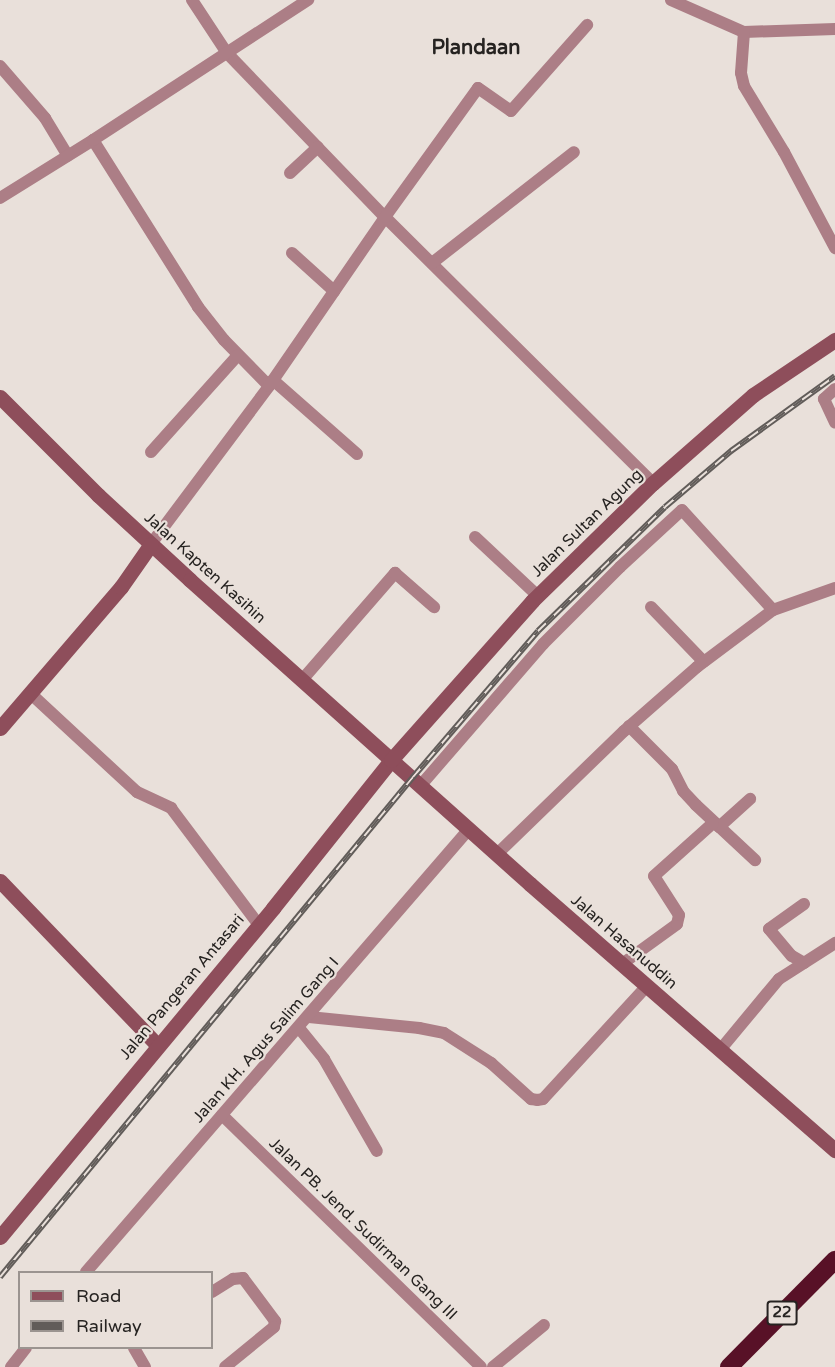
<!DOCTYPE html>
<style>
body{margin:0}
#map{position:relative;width:835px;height:1367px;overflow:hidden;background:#e9e0da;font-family:"Varela Round",sans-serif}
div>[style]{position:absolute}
.street>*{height:12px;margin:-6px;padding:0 6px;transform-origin:6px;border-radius:6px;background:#ac7e86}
.secondary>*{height:15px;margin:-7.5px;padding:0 7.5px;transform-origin:7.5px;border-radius:7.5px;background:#8e4e5b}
.highway>*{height:18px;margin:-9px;padding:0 9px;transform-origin:9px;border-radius:9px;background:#581127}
.rail>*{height:6px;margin-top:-3px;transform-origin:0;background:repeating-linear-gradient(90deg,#e9e0da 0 11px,#615c59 0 22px);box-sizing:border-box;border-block:2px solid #615c59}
span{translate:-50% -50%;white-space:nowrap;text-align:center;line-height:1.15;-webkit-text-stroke:4.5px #e9e0da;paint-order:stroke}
.shield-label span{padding:2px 4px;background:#e9e0da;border:2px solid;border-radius:4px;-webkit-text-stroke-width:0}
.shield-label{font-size:15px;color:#262321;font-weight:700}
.street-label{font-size:16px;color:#262321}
.quarter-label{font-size:20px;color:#262321;font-weight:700}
.legend{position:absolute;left:18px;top:1271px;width:195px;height:78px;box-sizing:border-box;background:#e9e0da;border:2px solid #9b9490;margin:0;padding:8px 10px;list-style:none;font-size:18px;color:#262321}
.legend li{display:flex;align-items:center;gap:12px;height:30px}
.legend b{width:30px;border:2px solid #9b9490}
</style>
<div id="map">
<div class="street">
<i style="left:192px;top:0;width:64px;rotate:56.6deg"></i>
<i style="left:227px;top:53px;width:228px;rotate:46.1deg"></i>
<i style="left:385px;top:217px;width:378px;rotate:44.8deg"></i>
<i style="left:671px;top:0;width:80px;rotate:23.7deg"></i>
<i style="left:744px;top:32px;width:91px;rotate:-1.9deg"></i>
<i style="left:744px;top:32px;width:41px;rotate:94.2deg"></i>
<i style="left:741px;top:73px;width:13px;rotate:77deg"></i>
<i style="left:744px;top:86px;width:77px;rotate:58.8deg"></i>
<i style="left:784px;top:152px;width:109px;rotate:62deg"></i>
<i style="left:0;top:66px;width:69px;rotate:49.1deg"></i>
<i style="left:45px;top:118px;width:44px;rotate:58.8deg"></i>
<i style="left:93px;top:140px;width:197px;rotate:57.8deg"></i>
<i style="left:198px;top:307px;width:42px;rotate:51.8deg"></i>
<i style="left:224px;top:340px;width:64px;rotate:45.6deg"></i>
<i style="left:290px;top:173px;width:38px;rotate:-43deg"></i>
<i style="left:0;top:198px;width:110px;rotate:-31.9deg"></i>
<i style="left:93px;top:140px;width:257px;rotate:-33.1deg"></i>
<i style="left:292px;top:253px;width:57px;rotate:42.1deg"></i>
<i style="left:432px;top:263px;width:180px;rotate:-38deg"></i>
<i style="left:273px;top:380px;width:112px;rotate:41.4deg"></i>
<i style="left:835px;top:389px;width:15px;rotate:138deg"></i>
<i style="left:824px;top:399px;width:26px;rotate:65deg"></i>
<i style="left:151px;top:452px;width:130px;rotate:-48.1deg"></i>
<i style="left:475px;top:537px;width:86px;rotate:43.1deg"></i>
<i style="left:151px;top:544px;width:197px;rotate:-53.2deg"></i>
<i style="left:269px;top:386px;width:205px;rotate:-55.5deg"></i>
<i style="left:385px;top:217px;width:159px;rotate:-54.2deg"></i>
<i style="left:478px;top:88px;width:40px;rotate:34.9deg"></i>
<i style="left:511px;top:111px;width:115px;rotate:-48.5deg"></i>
<i style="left:651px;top:607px;width:76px;rotate:46.1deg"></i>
<i style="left:302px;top:680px;width:142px;rotate:-49deg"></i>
<i style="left:395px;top:573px;width:52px;rotate:41.1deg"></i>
<i style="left:30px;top:693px;width:146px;rotate:42.8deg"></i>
<i style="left:137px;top:792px;width:38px;rotate:25deg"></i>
<i style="left:171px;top:808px;width:146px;rotate:53.1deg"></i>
<i style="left:629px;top:726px;width:61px;rotate:45deg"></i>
<i style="left:672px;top:769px;width:25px;rotate:63deg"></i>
<i style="left:683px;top:791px;width:19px;rotate:47deg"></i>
<i style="left:696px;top:805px;width:81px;rotate:43deg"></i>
<i style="left:421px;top:785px;width:186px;rotate:-49.1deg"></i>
<i style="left:543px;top:644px;width:109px;rotate:-45deg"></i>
<i style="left:620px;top:567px;width:84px;rotate:-42.6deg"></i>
<i style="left:682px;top:510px;width:135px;rotate:47.7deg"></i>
<i style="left:719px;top:827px;width:42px;rotate:-42.1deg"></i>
<i style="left:497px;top:854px;width:177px;rotate:-44.1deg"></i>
<i style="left:624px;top:731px;width:97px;rotate:-41.2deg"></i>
<i style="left:697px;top:667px;width:95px;rotate:-36.9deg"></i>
<i style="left:773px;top:610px;width:66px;rotate:-19.5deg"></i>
<i style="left:804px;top:904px;width:43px;rotate:144.5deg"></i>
<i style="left:769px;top:929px;width:35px;rotate:50deg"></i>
<i style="left:792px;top:956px;width:14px;rotate:30deg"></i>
<i style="left:622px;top:964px;width:68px;rotate:-36deg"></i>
<i style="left:677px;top:924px;width:9px;rotate:-77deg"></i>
<i style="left:679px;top:915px;width:46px;rotate:-122.7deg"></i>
<i style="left:654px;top:876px;width:79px;rotate:-41.9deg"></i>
<i style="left:309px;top:1017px;width:111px;rotate:5.7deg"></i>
<i style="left:419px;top:1028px;width:25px;rotate:11deg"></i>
<i style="left:444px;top:1033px;width:56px;rotate:32.6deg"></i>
<i style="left:491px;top:1063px;width:54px;rotate:42deg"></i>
<i style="left:531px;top:1099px;width:6px;rotate:9deg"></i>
<i style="left:537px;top:1100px;width:6px;rotate:-9deg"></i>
<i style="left:543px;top:1099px;width:154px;rotate:-47.4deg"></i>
<i style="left:299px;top:1028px;width:40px;rotate:51deg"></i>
<i style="left:324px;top:1059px;width:106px;rotate:60.1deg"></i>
<i style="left:720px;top:1050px;width:92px;rotate:-50.3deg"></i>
<i style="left:779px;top:979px;width:67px;rotate:-32.7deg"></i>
<i style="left:222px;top:1115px;width:361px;rotate:44.2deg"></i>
<i style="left:86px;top:1272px;width:586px;rotate:-49.15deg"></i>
<i style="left:212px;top:1292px;width:25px;rotate:-32deg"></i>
<i style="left:233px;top:1279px;width:10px;rotate:-6deg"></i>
<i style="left:243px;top:1278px;width:54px;rotate:53.3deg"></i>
<i style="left:275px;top:1321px;width:6px;rotate:99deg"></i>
<i style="left:274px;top:1327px;width:63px;rotate:140.8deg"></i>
<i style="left:134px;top:1348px;width:22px;rotate:60deg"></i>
<i style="left:11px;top:1367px;width:24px;rotate:-52deg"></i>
<i style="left:493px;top:1367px;width:66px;rotate:-39.5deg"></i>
</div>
<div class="secondary">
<i style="left:0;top:397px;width:139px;rotate:45deg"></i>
<i style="left:98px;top:495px;width:125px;rotate:42.7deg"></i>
<i style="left:190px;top:580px;width:456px;rotate:41.8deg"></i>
<i style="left:530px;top:884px;width:405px;rotate:41.1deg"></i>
<i style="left:0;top:728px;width:186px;rotate:-49.4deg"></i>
<i style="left:121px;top:587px;width:52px;rotate:-55.1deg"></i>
<i style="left:0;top:881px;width:227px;rotate:46.2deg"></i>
<i style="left:0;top:1237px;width:428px;rotate:-50.3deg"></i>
<i style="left:273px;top:908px;width:189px;rotate:-51.4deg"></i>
<i style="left:391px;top:760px;width:213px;rotate:-48.4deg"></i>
<i style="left:532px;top:601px;width:169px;rotate:-44.3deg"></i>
<i style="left:653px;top:483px;width:133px;rotate:-41.3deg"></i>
<i style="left:753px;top:395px;width:99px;rotate:-33.9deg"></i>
</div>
<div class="highway">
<i style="left:729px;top:1367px;width:151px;rotate:-45.3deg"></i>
</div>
<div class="rail">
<i style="left:0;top:1277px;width:649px;rotate:-50.44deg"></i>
<i style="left:413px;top:777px;width:192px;rotate:-49.4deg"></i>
<i style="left:538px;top:631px;width:177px;rotate:-44.3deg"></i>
<i style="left:665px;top:507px;width:87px;rotate:-40.3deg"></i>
<i style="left:731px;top:451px;width:128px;rotate:-35.8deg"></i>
</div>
<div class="shield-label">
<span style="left:782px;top:1313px">22</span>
</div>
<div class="street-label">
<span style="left:587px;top:523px;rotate:-44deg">Jalan Sultan Agung</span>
<span style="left:205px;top:568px;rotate:42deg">Jalan Kapten Kasihin</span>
<span style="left:624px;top:942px;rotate:41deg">Jalan Hasanuddin</span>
<span style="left:182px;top:987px;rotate:-50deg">Jalan Pangeran Antasari</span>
<span style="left:266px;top:1040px;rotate:-49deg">Jalan KH. Agus Salim Gang I</span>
<span style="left:363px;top:1229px;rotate:44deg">Jalan PB. Jend. Sudirman Gang III</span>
</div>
<div class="quarter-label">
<span style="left:476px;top:48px">Plandaan</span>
</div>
<ul class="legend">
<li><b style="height:8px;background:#8e4e5b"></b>Road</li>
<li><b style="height:8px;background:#615c59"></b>Railway</li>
</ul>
</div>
